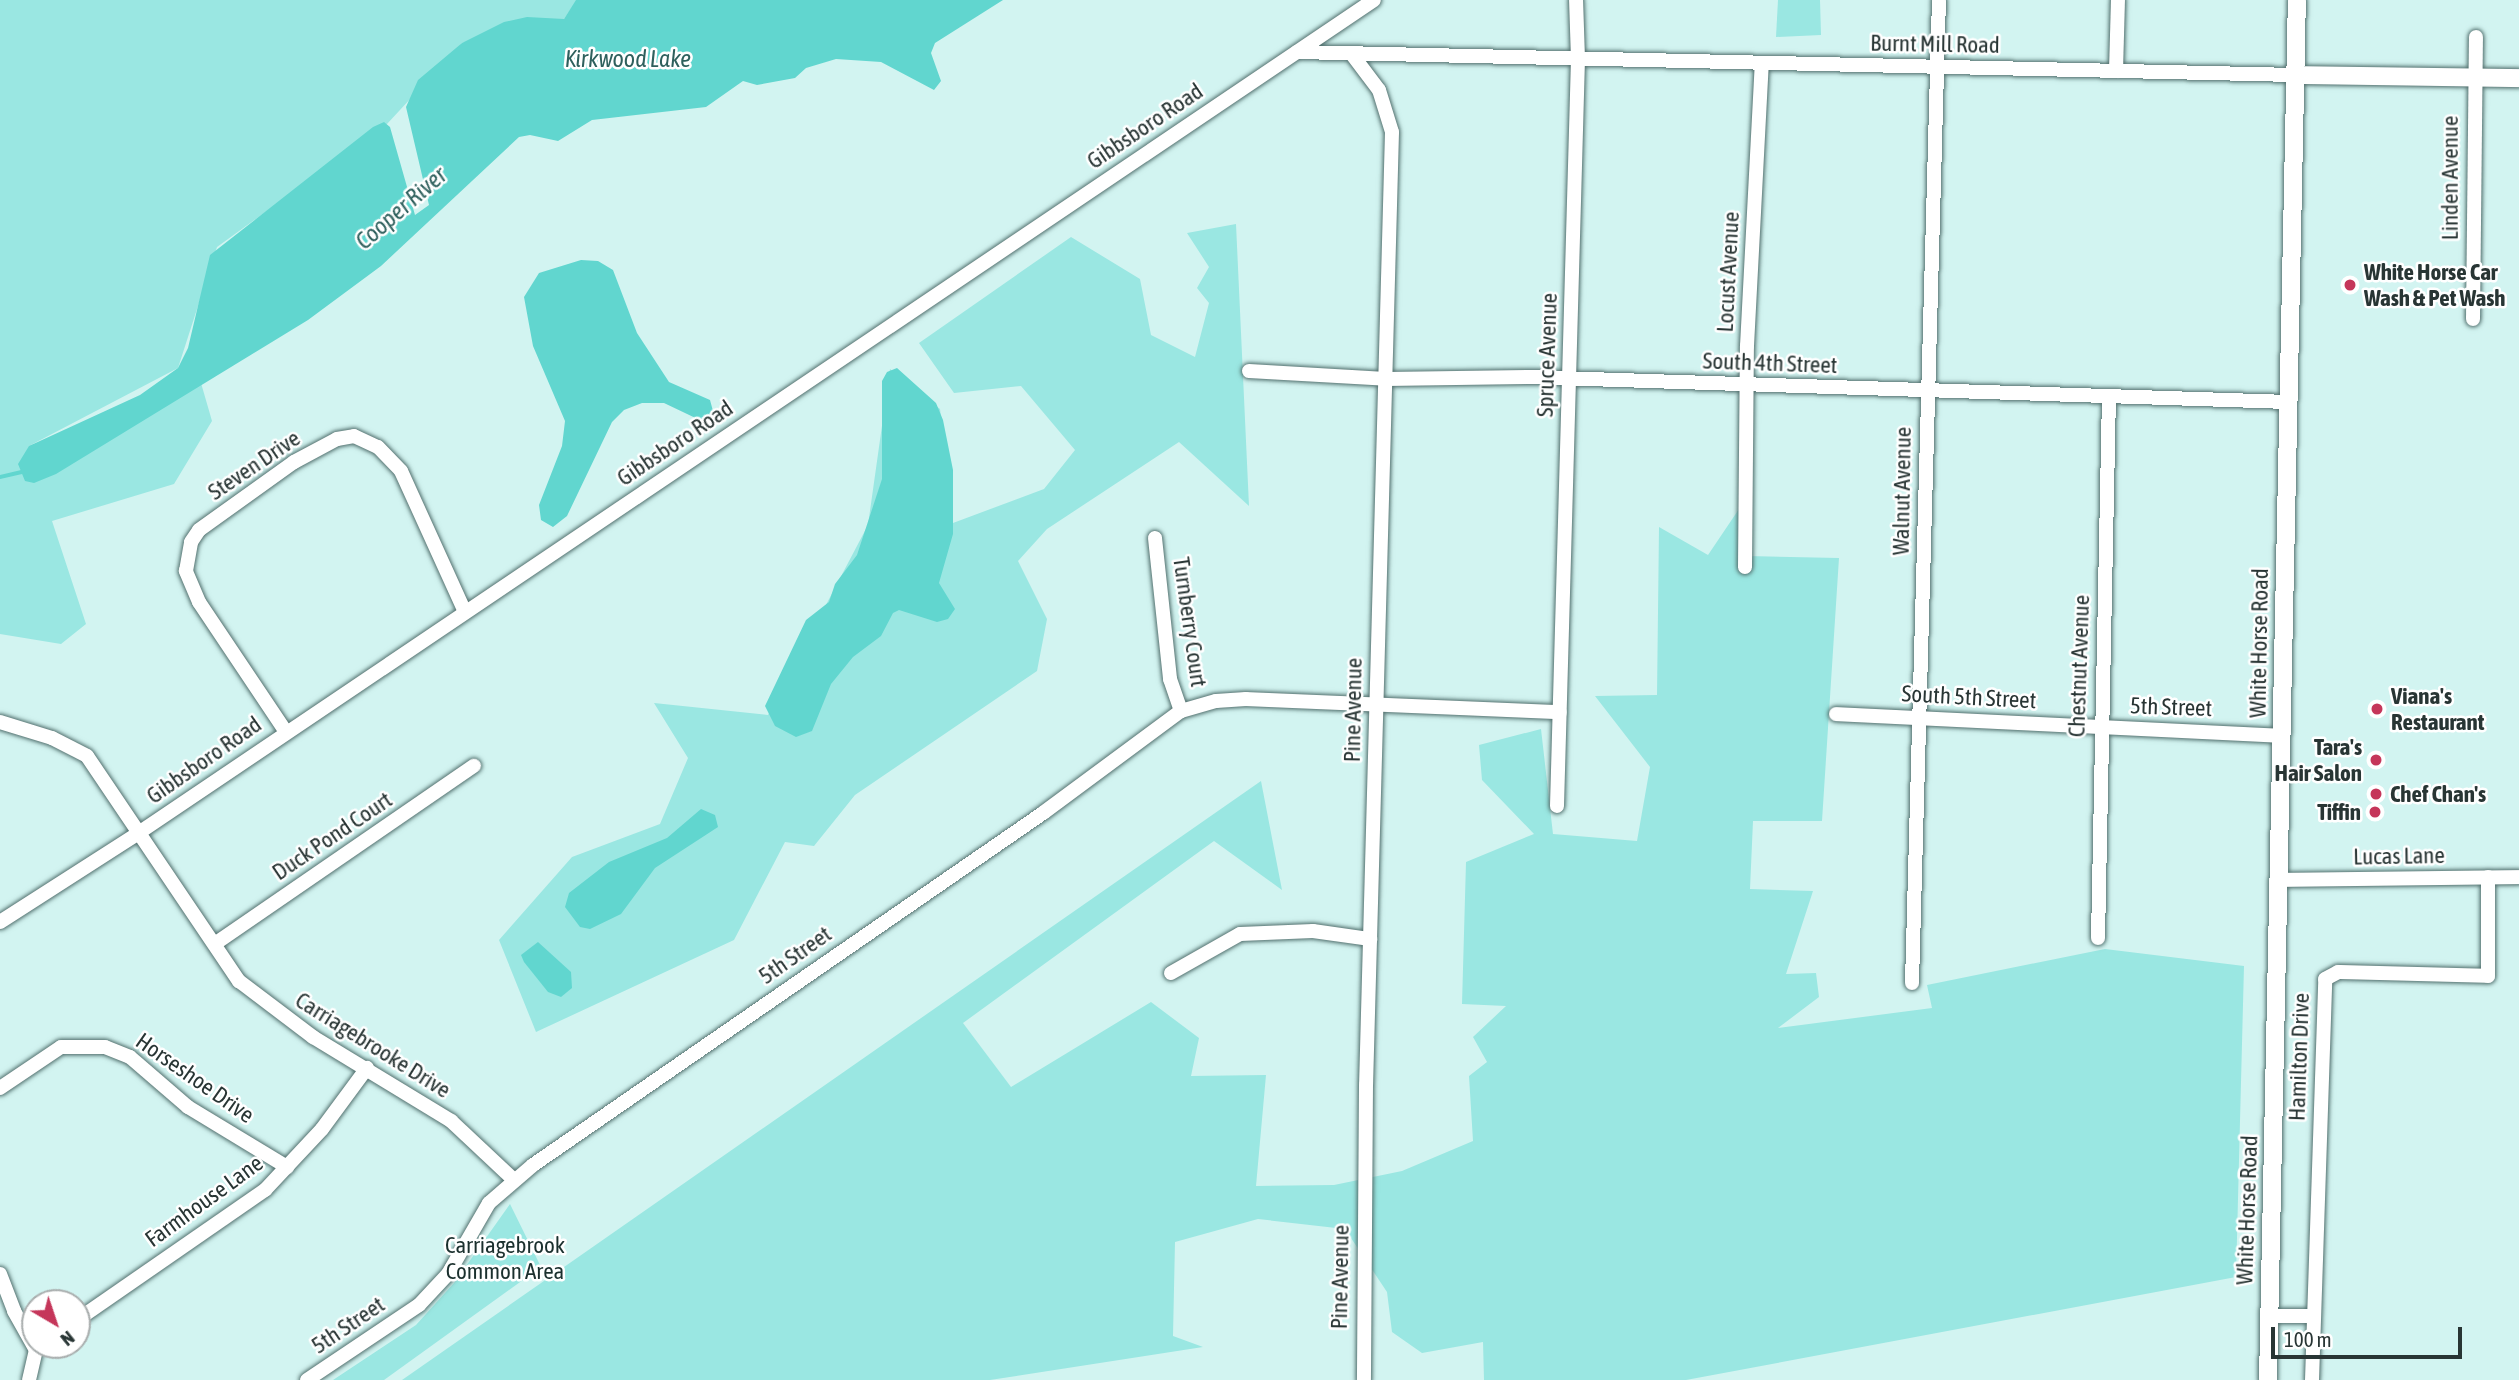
<!DOCTYPE html>
<style>
body{margin:0}
#map{position:relative;width:2519px;height:1380px;overflow:hidden;background:#d2f4f1;font-family:"Asap Condensed",sans-serif}
div>[style]{position:absolute}
.green>*{inset:0;background:#9ae7e2}
.water>*{inset:0;background:#61d6cf}
.stream>*{height:3.5px;margin:-1.75px;padding:0 1.75px;transform-origin:1.75px;border-radius:1.75px;background:#61d6cf}
.roads{filter:drop-shadow(0 0 2px #52706e) drop-shadow(0 0 2px #52706e)}
.minor>*{height:14px;margin:-7px;padding:0 7px;transform-origin:7px;border-radius:7px;background:#fff}
.major>*{height:18px;margin:-9px;padding:0 9px;transform-origin:9px;border-radius:9px;background:#fff}
.dots>*{width:19px;height:19px;translate:-50% -50%;box-sizing:border-box;border:4px solid #fff;border-radius:50%}
span{translate:-50% -50%;white-space:nowrap;text-align:center;line-height:1.15;-webkit-text-stroke:5px #fff;paint-order:stroke}
.street-label{font-size:23px;color:#283534}
.poi-label{font-size:23px;color:#283534;font-weight:700}
.left{translate:0 -50%;text-align:left}
.right{translate:-100% -50%;text-align:right}
.park-label{font-size:23px;color:#1b302e}
.water-label{font-size:24px;color:#2e605d;font-style:italic}
.north{position:absolute;left:21px;top:1289px;width:70px;height:70px;box-sizing:border-box;background:#fff;border:2px solid #a9aeae;border-radius:50%;rotate:141deg;font-size:19px;font-weight:700;line-height:28px;text-align:center;color:#283534}
.north::after{content:'';display:block;margin:auto;width:24px;height:32px;background:#c5365a;clip-path:polygon(50% 0,100% 100%,50% 72%,0 100%)}
.scale{position:absolute;left:2271px;top:1327px;width:191px;height:32px;box-sizing:border-box;border:4px solid #283534;border-top:0;padding-left:9px;font-size:21px;line-height:24px;white-space:nowrap;color:#283534;-webkit-text-stroke:5px #fff;paint-order:stroke}
</style>
<div id="map">
<div class="green">
<i style="clip-path:polygon(0 0,577px 0,564px 19px,462px 43px,387px 124px,217px 247px,178px 368px,29px 446px,201px 383px,212px 421px,174px 484px,52px 521px,86px 624px,61px 644px,0 634px)"></i>
<i style="clip-path:polygon(1778px 0,1820px 0,1821px 35px,1776px 37px)"></i>
<i style="clip-path:polygon(1236px 224px,1249px 506px,1179px 442px,1047px 529px,1018px 561px,1047px 619px,1037px 671px,855px 795px,814px 846px,785px 842px,734px 940px,536px 1032px,499px 940px,572px 857px,660px 824px,688px 758px,654px 703px,768px 715px,868px 525px,890px 369px,940px 409px,953px 523px,1044px 489px,1075px 450px,1021px 386px,954px 393px,919px 343px,1071px 237px,1140px 279px,1151px 335px,1195px 357px,1209px 303px,1197px 288px,1209px 267px,1187px 233px)"></i>
<i style="clip-path:polygon(1739px 509px,1747px 556px,1839px 558px,1822px 821px,1753px 821px,1750px 889px,1813px 891px,1786px 974px,1816px 973px,1819px 997px,1778px 1028px,1932px 1008px,1927px 985px,2105px 949px,2244px 966px,2236px 1277px,1686px 1380px,1484px 1380px,1483px 1342px,1422px 1353px,1392px 1332px,1387px 1292px,1345px 1229px,1258px 1219px,1175px 1242px,1173px 1336px,1203px 1347px,990px 1380px,402px 1380px,1261px 781px,1282px 890px,1214px 841px,963px 1023px,1011px 1087px,1151px 1002px,1199px 1038px,1191px 1076px,1266px 1075px,1256px 1186px,1334px 1185px,1402px 1171px,1473px 1141px,1469px 1076px,1487px 1062px,1473px 1037px,1506px 1006px,1462px 1004px,1466px 862px,1534px 834px,1482px 780px,1479px 745px,1541px 729px,1553px 834px,1637px 841px,1650px 767px,1595px 696px,1657px 695px,1659px 527px,1708px 555px)"></i>
<i style="clip-path:polygon(510px 1204px,541px 1267px,384px 1380px,333px 1380px,416px 1325px,454px 1283px)"></i>
</div>
<div class="water">
<i style="clip-path:polygon(576px 0,1003px 0,935px 43px,931px 53px,941px 81px,934px 90px,881px 62px,836px 59px,806px 68px,795px 78px,757px 85px,743px 81px,706px 107px,592px 120px,558px 141px,530px 135px,519px 137px,381px 266px,308px 320px,56px 474px,34px 483px,25px 481px,18px 464px,29px 446px,140px 395px,178px 368px,188px 348px,210px 255px,373px 127px,384px 122px,390px 127px,415px 215px,429px 205px,406px 107px,418px 80px,462px 43px,504px 22px,527px 17px,564px 19px)"></i>
<i style="clip-path:polygon(581px 260px,598px 261px,613px 270px,637px 333px,669px 382px,710px 400px,713px 411px,706px 423px,664px 403px,642px 403px,624px 410px,612px 422px,567px 516px,553px 527px,541px 520px,539px 505px,562px 446px,565px 421px,533px 346px,524px 297px,539px 273px)"></i>
<i style="clip-path:polygon(897px 368px,936px 403px,943px 420px,953px 470px,953px 534px,939px 583px,955px 609px,948px 619px,937px 622px,899px 610px,893px 613px,881px 636px,853px 657px,831px 684px,812px 731px,796px 737px,775px 726px,765px 706px,806px 620px,829px 602px,835px 584px,857px 555px,882px 479px,882px 381px,887px 372px)"></i>
<i style="clip-path:polygon(701px 809px,715px 815px,718px 827px,655px 868px,621px 914px,590px 929px,580px 927px,565px 907px,569px 893px,609px 862px,667px 838px)"></i>
<i style="clip-path:polygon(538px 942px,571px 972px,572px 988px,561px 997px,548px 992px,524px 962px,521px 955px)"></i>
</div>
<div class="stream">
<i style="left:0;top:477px;width:23px;rotate:-13deg"></i>
</div>
<div class="roads">
<div class="minor">
<i style="left:1297px;top:52px;width:999px;rotate:1.32deg"></i>
<i style="left:1351px;top:53px;width:46px;rotate:52.9deg"></i>
<i style="left:1379px;top:90px;width:44px;rotate:72.8deg"></i>
<i style="left:1392px;top:132px;width:953px;rotate:91.56deg"></i>
<i style="left:1366px;top:1085px;width:295px;rotate:90.4deg"></i>
<i style="left:2116px;top:71px;width:71px;rotate:-88.4deg"></i>
<i style="left:2473px;top:319px;width:282px;rotate:-89.4deg"></i>
<i style="left:1249px;top:371px;width:137px;rotate:3.3deg"></i>
<i style="left:1386px;top:379px;width:141px;rotate:-0.8deg"></i>
<i style="left:1527px;top:377px;width:762px;rotate:1.88deg"></i>
<i style="left:1155px;top:538px;width:142px;rotate:83.9deg"></i>
<i style="left:1170px;top:679px;width:34px;rotate:71deg"></i>
<i style="left:1745px;top:567px;width:221px;rotate:-89.5deg"></i>
<i style="left:1747px;top:346px;width:282px;rotate:-87deg"></i>
<i style="left:1836px;top:714px;width:447px;rotate:2.8deg"></i>
<i style="left:0;top:722px;width:54px;rotate:17.1deg"></i>
<i style="left:52px;top:738px;width:39px;rotate:27deg"></i>
<i style="left:87px;top:756px;width:272px;rotate:56deg"></i>
<i style="left:239px;top:981px;width:93px;rotate:37.1deg"></i>
<i style="left:313px;top:1037px;width:162px;rotate:31.3deg"></i>
<i style="left:451px;top:1121px;width:86px;rotate:43.1deg"></i>
<i style="left:286px;top:732px;width:156px;rotate:-123.8deg"></i>
<i style="left:199px;top:602px;width:34px;rotate:-113deg"></i>
<i style="left:186px;top:571px;width:29px;rotate:-80deg"></i>
<i style="left:191px;top:542px;width:14px;rotate:-56deg"></i>
<i style="left:199px;top:530px;width:117px;rotate:-35.6deg"></i>
<i style="left:294px;top:462px;width:49px;rotate:-28.1deg"></i>
<i style="left:337px;top:439px;width:17px;rotate:-10deg"></i>
<i style="left:354px;top:436px;width:26px;rotate:25deg"></i>
<i style="left:378px;top:447px;width:33px;rotate:46deg"></i>
<i style="left:401px;top:471px;width:155px;rotate:65.6deg"></i>
<i style="left:1557px;top:806px;width:747px;rotate:-88.39deg"></i>
<i style="left:1578px;top:59px;width:59px;rotate:-91.9deg"></i>
<i style="left:2280px;top:880px;width:239px;rotate:-0.7deg"></i>
<i style="left:0;top:922px;width:166px;rotate:-32.7deg"></i>
<i style="left:140px;top:832px;width:1488px;rotate:-33.99deg"></i>
<i style="left:2098px;top:938px;width:542px;rotate:-88.84deg"></i>
<i style="left:216px;top:943px;width:313px;rotate:-34.5deg"></i>
<i style="left:1171px;top:973px;width:79px;rotate:-29.5deg"></i>
<i style="left:1240px;top:934px;width:73px;rotate:-2.4deg"></i>
<i style="left:1313px;top:931px;width:58px;rotate:8deg"></i>
<i style="left:1912px;top:983px;width:983px;rotate:-88.43deg"></i>
<i style="left:0;top:1088px;width:73px;rotate:-33.9deg"></i>
<i style="left:61px;top:1047px;width:44px"></i>
<i style="left:105px;top:1047px;width:27px;rotate:22deg"></i>
<i style="left:130px;top:1057px;width:77px;rotate:40.8deg"></i>
<i style="left:188px;top:1107px;width:116px;rotate:31.2deg"></i>
<i style="left:0;top:1274px;width:40px;rotate:69deg"></i>
<i style="left:14px;top:1311px;width:45px;rotate:60.6deg"></i>
<i style="left:2269px;top:1316px;width:45px"></i>
<i style="left:77px;top:1320px;width:229px;rotate:-34.7deg"></i>
<i style="left:265px;top:1190px;width:83px;rotate:-46.9deg"></i>
<i style="left:322px;top:1129px;width:76px;rotate:-53.6deg"></i>
<i style="left:29px;top:1380px;width:31px;rotate:-77deg"></i>
<i style="left:36px;top:1350px;width:6px;rotate:-39deg"></i>
<i style="left:307px;top:1380px;width:135px;rotate:-33.8deg"></i>
<i style="left:419px;top:1305px;width:42px;rotate:-46.9deg"></i>
<i style="left:448px;top:1274px;width:82px;rotate:-60deg"></i>
<i style="left:489px;top:1203px;width:58px;rotate:-40.8deg"></i>
<i style="left:533px;top:1165px;width:620px;rotate:-34.61deg"></i>
<i style="left:1043px;top:813px;width:172px;rotate:-36.5deg"></i>
<i style="left:1181px;top:711px;width:36px;rotate:-16deg"></i>
<i style="left:1216px;top:701px;width:30px;rotate:-4deg"></i>
<i style="left:1246px;top:699px;width:314px;rotate:2.4deg"></i>
<i style="left:2312px;top:1380px;width:401px;rotate:-88.1deg"></i>
<i style="left:2325px;top:979px;width:15px;rotate:-28deg"></i>
<i style="left:2338px;top:972px;width:150px;rotate:1.5deg"></i>
<i style="left:2488px;top:976px;width:99px;rotate:-90deg"></i>
</div>
<div class="major">
<i style="left:2296px;top:75px;width:223px;rotate:0.8deg"></i>
<i style="left:2268px;top:1380px;width:1380px;rotate:-88.8deg"></i>
</div>
</div>
<div class="dots">
<i style="left:2350px;top:285px;background:#c5365a"></i>
<i style="left:2377px;top:709px;background:#c5365a"></i>
<i style="left:2376px;top:760px;background:#c5365a"></i>
<i style="left:2376px;top:794px;background:#c5365a"></i>
<i style="left:2375px;top:812px;background:#c5365a"></i>
</div>
<div class="street-label">
<span style="left:1935px;top:44px;rotate:1deg">Burnt Mill Road</span>
<span style="left:1145px;top:126px;rotate:-34deg">Gibbsboro Road</span>
<span style="left:2450px;top:178px;rotate:-90deg">Linden Avenue</span>
<span style="left:1728px;top:272px;rotate:-87deg">Locust Avenue</span>
<span style="left:1547px;top:355px;rotate:-88deg">Spruce Avenue</span>
<span style="left:1770px;top:363px;rotate:2deg">South 4th Street</span>
<span style="left:675px;top:443px;rotate:-34deg">Gibbsboro Road</span>
<span style="left:254px;top:465px;rotate:-34deg">Steven Drive</span>
<span style="left:1902px;top:491px;rotate:-89deg">Walnut Avenue</span>
<span style="left:1190px;top:622px;rotate:82deg">Turnberry Court</span>
<span style="left:2259px;top:643px;rotate:-89deg">White Horse Road</span>
<span style="left:2079px;top:666px;rotate:-88deg">Chestnut Avenue</span>
<span style="left:1969px;top:697px;rotate:3deg">South 5th Street</span>
<span style="left:2171px;top:707px;rotate:2deg">5th Street</span>
<span style="left:1353px;top:710px;rotate:-89deg">Pine Avenue</span>
<span style="left:204px;top:760px;rotate:-35deg">Gibbsboro Road</span>
<span style="left:332px;top:836px;rotate:-34deg">Duck Pond Court</span>
<span style="left:2399px;top:856px;rotate:-1deg">Lucas Lane</span>
<span style="left:795px;top:955px;rotate:-35deg">5th Street</span>
<span style="left:373px;top:1045px;rotate:32deg">Carriagebrooke Drive</span>
<span style="left:2299px;top:1057px;rotate:-88deg">Hamilton Drive</span>
<span style="left:195px;top:1078px;rotate:35deg">Horseshoe Drive</span>
<span style="left:204px;top:1201px;rotate:-36deg">Farmhouse Lane</span>
<span style="left:2247px;top:1210px;rotate:-88deg">White Horse Road</span>
<span style="left:1340px;top:1277px;rotate:-89deg">Pine Avenue</span>
<span style="left:348px;top:1325px;rotate:-34deg">5th Street</span>
</div>
<div class="poi-label">
<span class="left" style="left:2364px;top:285px">White Horse Car<br>Wash &amp; Pet Wash</span>
<span class="left" style="left:2391px;top:709px">Viana's<br>Restaurant</span>
<span class="right" style="left:2362px;top:760px">Tara's<br>Hair Salon</span>
<span class="left" style="left:2390px;top:794px">Chef Chan's</span>
<span class="right" style="left:2361px;top:812px">Tiffin</span>
</div>
<div class="park-label">
<span style="left:505px;top:1258px">Carriagebrook<br>Common Area</span>
</div>
<div class="water-label">
<span style="left:628px;top:59px">Kirkwood Lake</span>
<span style="left:401px;top:208px;rotate:-41deg">Cooper River</span>
</div>
<div class="north">N</div>
<div class="scale">100 m</div>
</div>
